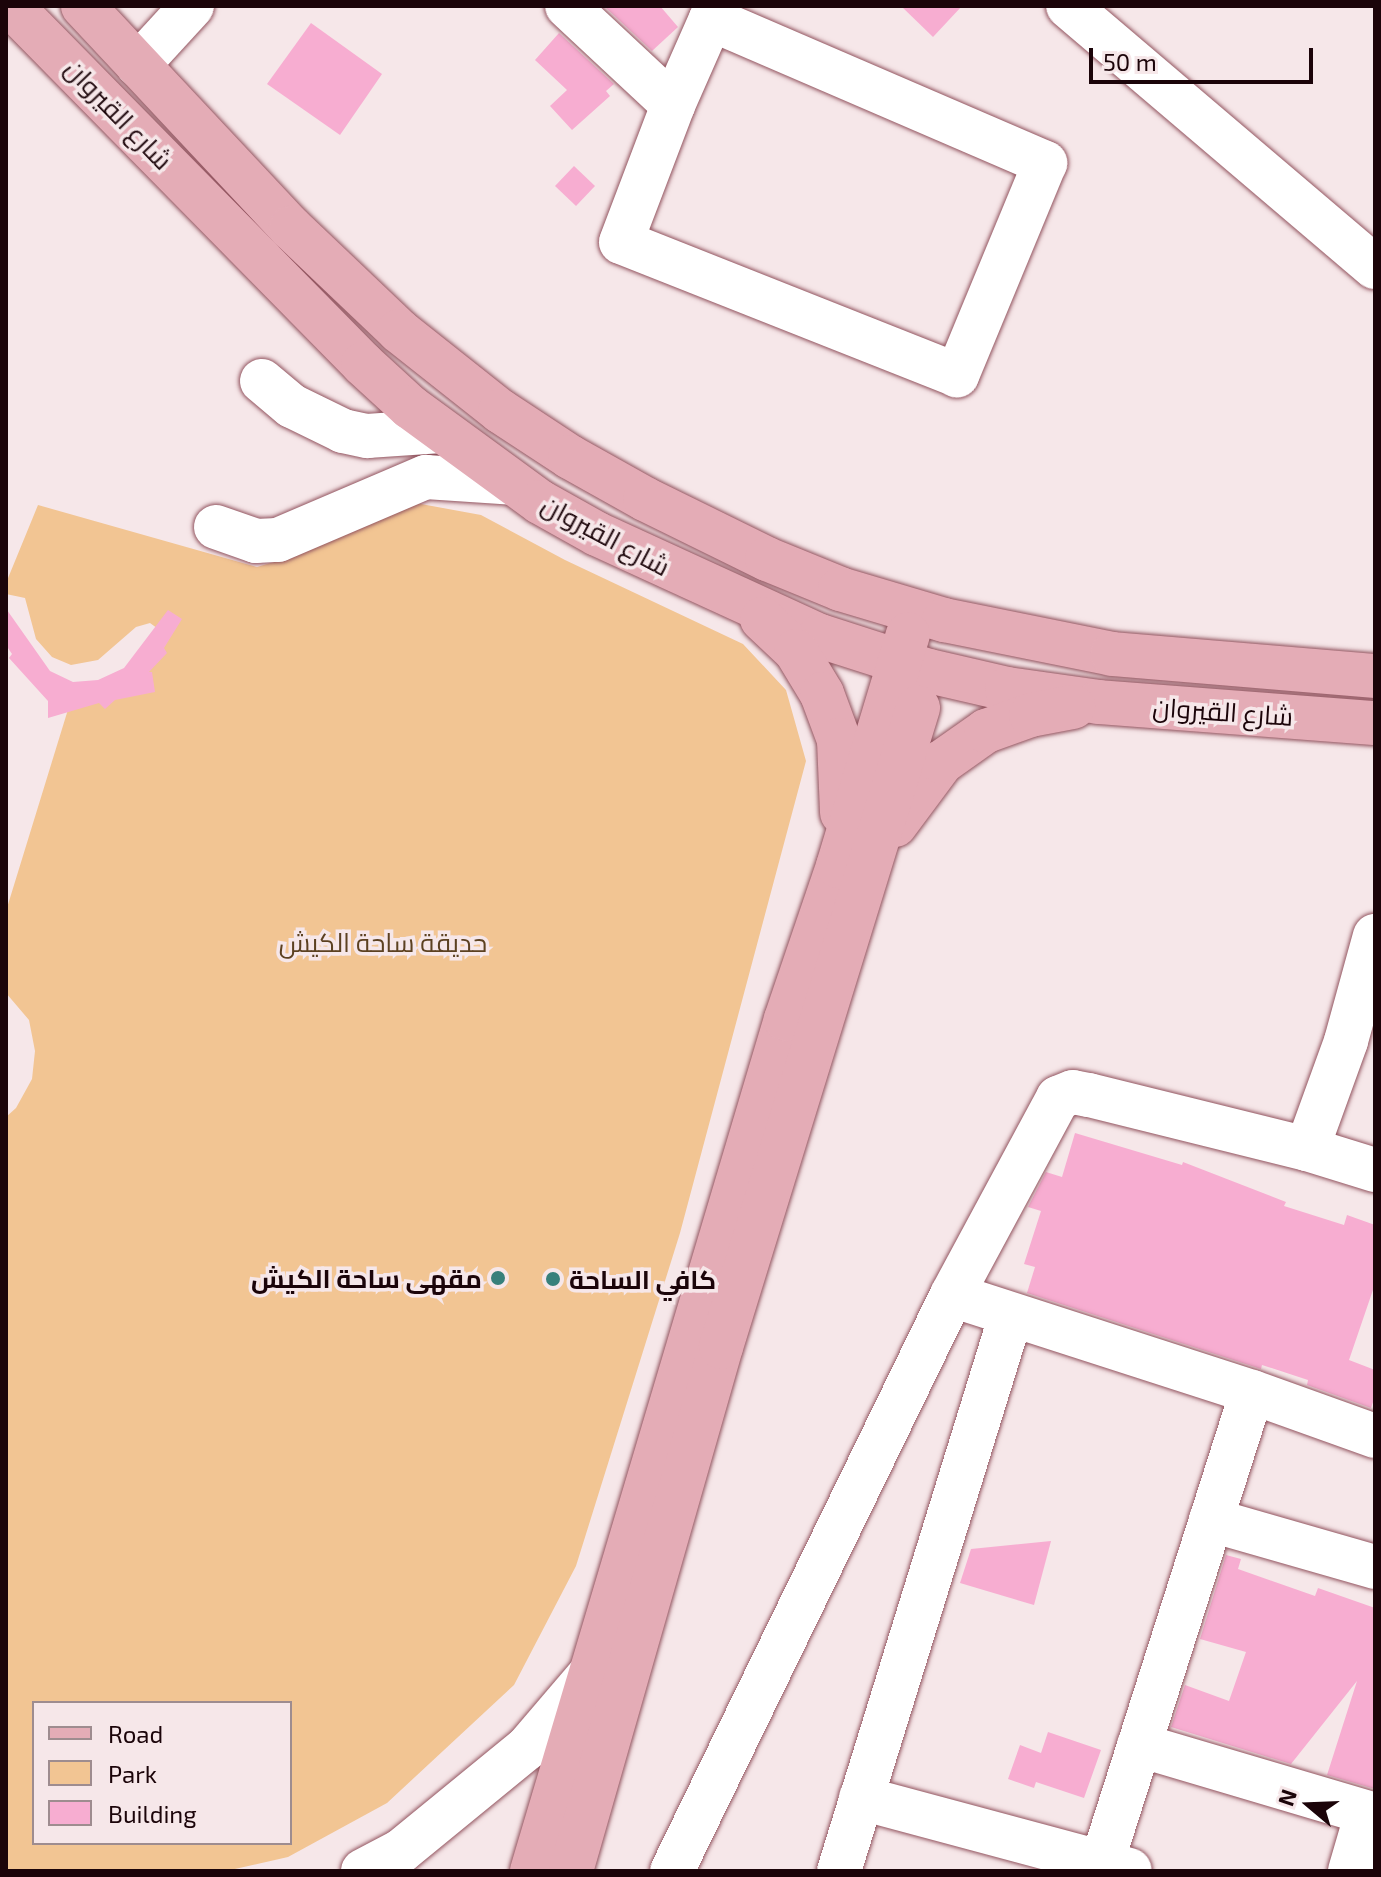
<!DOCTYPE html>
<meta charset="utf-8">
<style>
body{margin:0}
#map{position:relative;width:1381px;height:1877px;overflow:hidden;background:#f6e7e9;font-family:"Exo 2",Cairo,sans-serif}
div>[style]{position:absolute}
.green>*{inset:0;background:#f2c593}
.building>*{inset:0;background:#f7add1}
.roads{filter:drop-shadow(0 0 2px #92545f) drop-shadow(0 0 2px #92545f)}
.minor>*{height:44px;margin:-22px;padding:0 22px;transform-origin:22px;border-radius:22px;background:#fff}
.major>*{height:44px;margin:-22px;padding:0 22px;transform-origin:22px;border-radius:22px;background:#e4acb6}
.dots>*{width:22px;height:22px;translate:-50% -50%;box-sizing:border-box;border:4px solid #f6e7e9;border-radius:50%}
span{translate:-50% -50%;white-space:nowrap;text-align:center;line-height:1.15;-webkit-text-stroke:7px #f6e7e9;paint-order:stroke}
.street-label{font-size:26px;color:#1b0409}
.park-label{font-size:26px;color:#5c4121}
.poi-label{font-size:26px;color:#1b0409;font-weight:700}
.right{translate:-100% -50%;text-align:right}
.left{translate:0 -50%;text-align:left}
.frame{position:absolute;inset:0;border:8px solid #1b0409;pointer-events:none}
.legend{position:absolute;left:32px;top:1701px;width:260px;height:144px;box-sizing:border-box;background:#f6e7e9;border:2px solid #9e8c8f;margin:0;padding:10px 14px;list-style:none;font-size:24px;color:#1b0409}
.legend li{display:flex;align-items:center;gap:16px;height:40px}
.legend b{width:40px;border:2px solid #9e8c8f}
.north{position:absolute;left:1269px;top:1765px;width:80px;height:80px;-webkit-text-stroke:6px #f6e7e9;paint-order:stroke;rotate:289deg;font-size:22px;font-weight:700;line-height:32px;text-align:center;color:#1b0409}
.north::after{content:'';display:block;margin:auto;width:28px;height:36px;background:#1b0409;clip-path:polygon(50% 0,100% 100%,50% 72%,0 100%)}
.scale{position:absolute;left:1089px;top:48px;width:224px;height:36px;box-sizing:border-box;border:4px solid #1b0409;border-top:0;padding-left:10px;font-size:24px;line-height:28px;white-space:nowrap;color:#1b0409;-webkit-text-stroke:6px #f6e7e9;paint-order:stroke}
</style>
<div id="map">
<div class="green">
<i style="clip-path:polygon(evenodd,410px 502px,481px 515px,565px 560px,743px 644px,786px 690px,806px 761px,680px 1233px,576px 1566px,514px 1685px,387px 1803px,288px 1857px,226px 1871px,6px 1871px,6px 1117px,16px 1108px,32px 1079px,35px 1051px,29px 1020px,6px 993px,6px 911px,70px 703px,113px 694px,161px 631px,150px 623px,136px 627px,98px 660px,71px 665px,52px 657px,36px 639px,25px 598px,6px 594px,6px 583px,38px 505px,257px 567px,297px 555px,410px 502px,34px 1703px,290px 1703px,290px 1843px,34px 1843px,34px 1703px)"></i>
</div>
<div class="building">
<i style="clip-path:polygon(604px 6px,660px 6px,678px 27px,652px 51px)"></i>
<i style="clip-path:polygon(901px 6px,962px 6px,933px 37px)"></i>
<i style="clip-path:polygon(311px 23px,382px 74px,340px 135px,267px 84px)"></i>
<i style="clip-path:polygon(559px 33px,614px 84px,606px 91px,610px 96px,572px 130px,550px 106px,567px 90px,535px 60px)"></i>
<i style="clip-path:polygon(574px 166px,595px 186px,576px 206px,555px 186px)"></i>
<i style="clip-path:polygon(7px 610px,50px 671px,73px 682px,98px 680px,124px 668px,168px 610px,182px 619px,164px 648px,167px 653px,149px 672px,152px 672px,155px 692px,115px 700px,105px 709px,99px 703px,48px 718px,48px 701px,9px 658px,12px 654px,6px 645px)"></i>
<i style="clip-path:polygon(1075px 1133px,1182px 1165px,1183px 1162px,1286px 1202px,1284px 1206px,1344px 1225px,1347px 1215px,1375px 1225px,1375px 1284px,1349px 1360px,1375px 1370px,1375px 1396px,1371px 1408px,1307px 1385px,1308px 1380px,1262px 1365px,1261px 1369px,1027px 1293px,1035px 1267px,1024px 1264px,1041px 1211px,1028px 1207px,1046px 1172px,1062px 1177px)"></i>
<i style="clip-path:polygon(1051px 1541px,1034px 1605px,960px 1583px,971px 1549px)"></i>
<i style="clip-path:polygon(1226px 1555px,1241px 1559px,1238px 1569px,1315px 1596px,1318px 1588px,1375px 1608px,1375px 1789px,1327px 1775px,1357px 1681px,1291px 1764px,1171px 1727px,1185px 1685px,1229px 1701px,1246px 1652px,1200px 1639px)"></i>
<i style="clip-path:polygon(1048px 1732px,1101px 1750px,1084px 1798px,1036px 1782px,1034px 1788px,1008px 1779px,1020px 1745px,1041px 1753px)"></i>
</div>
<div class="roads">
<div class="minor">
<i style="left:567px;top:6px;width:145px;rotate:43deg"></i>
<i style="left:1068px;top:6px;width:403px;rotate:40.4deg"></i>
<i style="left:711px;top:19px;width:364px;rotate:23.3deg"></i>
<i style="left:1045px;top:163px;width:230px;rotate:112.5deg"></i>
<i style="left:957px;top:375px;width:361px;rotate:-158.4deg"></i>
<i style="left:621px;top:242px;width:147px;rotate:-69.2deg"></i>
<i style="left:673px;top:105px;width:94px;rotate:-66.2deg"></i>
<i style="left:711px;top:19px;width:15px;rotate:-58deg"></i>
<i style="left:138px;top:65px;width:80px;rotate:-47.5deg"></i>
<i style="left:262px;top:381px;width:39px;rotate:40deg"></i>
<i style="left:292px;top:406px;width:57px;rotate:26.1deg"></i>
<i style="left:343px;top:431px;width:25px;rotate:12deg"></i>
<i style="left:367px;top:436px;width:74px;rotate:-3.9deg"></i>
<i style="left:216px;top:527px;width:42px;rotate:19.3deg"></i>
<i style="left:256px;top:541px;width:22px;rotate:-3deg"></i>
<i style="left:278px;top:540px;width:161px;rotate:-23.1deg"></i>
<i style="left:426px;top:477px;width:87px;rotate:3.9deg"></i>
<i style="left:1307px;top:1149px;width:115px;rotate:-70.1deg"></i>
<i style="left:1346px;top:1041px;width:109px;rotate:-74.6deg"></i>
<i style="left:952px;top:1295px;width:315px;rotate:17.9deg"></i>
<i style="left:1252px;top:1392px;width:131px;rotate:19.7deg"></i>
<i style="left:1211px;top:1520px;width:171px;rotate:16deg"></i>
<i style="left:1139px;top:1745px;width:246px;rotate:16.5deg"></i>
<i style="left:861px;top:1798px;width:278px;rotate:15deg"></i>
<i style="left:1102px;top:1862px;width:493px;rotate:-72.3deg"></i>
<i style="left:363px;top:1871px;width:43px;rotate:-27.8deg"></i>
<i style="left:401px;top:1851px;width:163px;rotate:-39.3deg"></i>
<i style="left:527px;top:1748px;width:100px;rotate:-49.5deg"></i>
<i style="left:672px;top:1871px;width:640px;rotate:-64.08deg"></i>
<i style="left:952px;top:1295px;width:224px;rotate:-61.7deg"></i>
<i style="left:1058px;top:1098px;width:16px;rotate:-22deg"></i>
<i style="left:1073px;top:1092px;width:16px;rotate:11deg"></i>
<i style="left:1089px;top:1095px;width:225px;rotate:13.9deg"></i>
<i style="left:1307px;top:1149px;width:71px;rotate:17.2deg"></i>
<i style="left:839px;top:1871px;width:582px;rotate:-72.81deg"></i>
<i style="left:1350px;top:1871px;width:60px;rotate:-73.7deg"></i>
</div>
<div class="major">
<i style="left:11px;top:6px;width:502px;rotate:45.48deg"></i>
<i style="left:363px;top:364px;width:64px;rotate:42.5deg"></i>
<i style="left:410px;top:407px;width:161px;rotate:36.2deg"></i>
<i style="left:540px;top:502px;width:65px;rotate:29.3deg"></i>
<i style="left:597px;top:534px;width:245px;rotate:24.6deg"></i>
<i style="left:820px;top:636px;width:114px;rotate:17.8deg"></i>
<i style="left:929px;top:671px;width:80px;rotate:13deg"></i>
<i style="left:1007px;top:689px;width:93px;rotate:8deg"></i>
<i style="left:1099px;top:702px;width:277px;rotate:4.4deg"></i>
<i style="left:83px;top:6px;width:304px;rotate:46.9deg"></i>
<i style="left:291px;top:228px;width:149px;rotate:43.6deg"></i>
<i style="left:399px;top:331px;width:129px;rotate:38.4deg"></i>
<i style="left:500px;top:411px;width:84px;rotate:33.3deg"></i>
<i style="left:570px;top:457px;width:86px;rotate:29.2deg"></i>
<i style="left:645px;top:499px;width:136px;rotate:26.2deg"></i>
<i style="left:767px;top:559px;width:79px;rotate:22.3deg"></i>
<i style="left:840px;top:589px;width:109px;rotate:16.6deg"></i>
<i style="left:944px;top:620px;width:171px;rotate:11.4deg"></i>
<i style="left:1112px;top:654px;width:264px;rotate:4.8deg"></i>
<i style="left:762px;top:619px;width:47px;rotate:43.3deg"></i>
<i style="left:796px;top:651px;width:50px;rotate:58.8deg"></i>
<i style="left:822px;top:694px;width:49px;rotate:69.7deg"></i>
<i style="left:839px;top:740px;width:73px;rotate:87.6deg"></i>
<i style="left:895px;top:825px;width:79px;rotate:-53.3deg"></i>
<i style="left:942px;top:762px;width:54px;rotate:-35.2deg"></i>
<i style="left:986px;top:731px;width:48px;rotate:-19.6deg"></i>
<i style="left:1031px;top:715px;width:43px;rotate:-10.8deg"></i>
<i style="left:532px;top:1871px;width:889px;rotate:-73.4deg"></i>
<i style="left:786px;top:1019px;width:162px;rotate:-71.2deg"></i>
<i style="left:838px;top:866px;width:242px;rotate:-73.2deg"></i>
<i style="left:571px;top:1871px;width:545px;rotate:-74.03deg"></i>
<i style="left:721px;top:1347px;width:669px;rotate:-72.87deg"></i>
</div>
</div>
<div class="dots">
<i style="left:498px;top:1278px;background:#38807b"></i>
<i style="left:553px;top:1279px;background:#38807b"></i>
</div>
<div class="street-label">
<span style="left:119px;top:114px;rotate:46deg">شارع القيروان</span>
<span style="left:606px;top:535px;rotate:28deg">شارع القيروان</span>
<span style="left:1223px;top:711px;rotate:4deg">شارع القيروان</span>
</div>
<div class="park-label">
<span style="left:383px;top:942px">حديقة ساحة الكيش</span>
</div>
<div class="poi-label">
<span class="right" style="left:482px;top:1278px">مقهى ساحة الكيش</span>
<span class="left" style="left:569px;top:1279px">كافي الساحة</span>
</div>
<div class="frame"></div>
<ul class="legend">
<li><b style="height:10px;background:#e4acb6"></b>Road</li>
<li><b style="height:22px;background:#f2c593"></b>Park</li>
<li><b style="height:22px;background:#f7add1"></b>Building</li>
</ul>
<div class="north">N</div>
<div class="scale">50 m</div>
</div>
